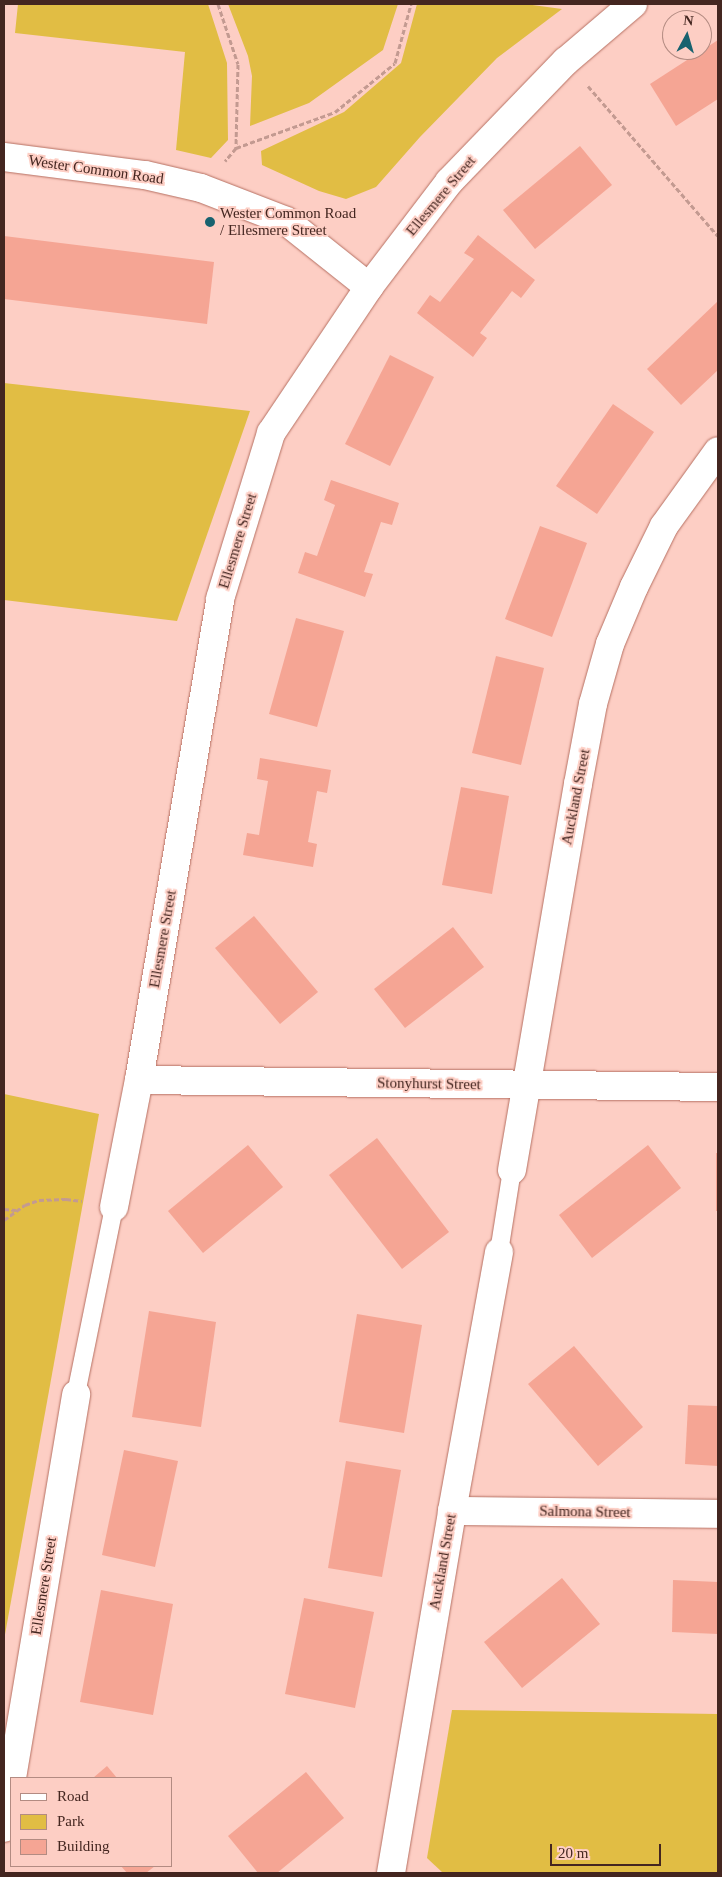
<!DOCTYPE html>
<style>
body{margin:0}
#map{position:relative;width:722px;height:1877px;overflow:hidden;background:#fdcec4;font-family:Georgia,serif}
div>[style]{position:absolute}
.green>*{inset:0;background:#e1bd44}
.building>*{inset:0;background:#f5a594}
.path>*{height:3px;margin-top:-1.5px;transform-origin:0;background:repeating-linear-gradient(90deg,#c39a91 0 5px,transparent 0 7.5px)}
.roads{filter:drop-shadow(0 0 1px #b67062) drop-shadow(0 0 1px #b67062)}
.lane>*{height:18px;margin:-9px;padding:0 9px;transform-origin:9px;border-radius:9px;background:#fff}
.street>*{height:28px;margin:-14px;padding:0 14px;transform-origin:14px;border-radius:14px;background:#fff}
.dots>*{width:14px;height:14px;translate:-50% -50%;box-sizing:border-box;border:2px solid #fdcec4;border-radius:50%}
span{translate:-50% -50%;white-space:nowrap;text-align:center;line-height:1.15;-webkit-text-stroke:4px #fdcec4;paint-order:stroke}
.street-label{font-size:15px;color:#442620}
.poi-label{font-size:15px;color:#442620}
.left{translate:0 -50%;text-align:left}
.frame{position:absolute;inset:0;border:5px solid #442620;pointer-events:none}
.legend{position:absolute;left:10px;top:1777px;width:162px;height:90px;box-sizing:border-box;background:#fdcec4;border:1px solid #b38b82;margin:0;padding:6px 9px;list-style:none;font-size:15px;color:#442620}
.legend li{display:flex;align-items:center;gap:10px;height:25px}
.legend b{width:25px;border:1px solid #b38b82}
.north{position:absolute;left:662px;top:10px;width:50px;height:50px;box-sizing:border-box;background:#fdcec4;border:1px solid #b38b82;border-radius:50%;rotate:6deg;font-size:14px;font-weight:700;line-height:20px;text-align:center;color:#442620}
.north::after{content:'';display:block;margin:auto;width:18px;height:22px;background:#18626f;clip-path:polygon(50% 0,100% 100%,50% 72%,0 100%)}
.scale{position:absolute;left:550px;top:1844px;width:111px;height:22px;box-sizing:border-box;border:2px solid #442620;border-top:0;padding-left:6px;font-size:15px;line-height:18px;white-space:nowrap;color:#442620;-webkit-text-stroke:4px #fdcec4;paint-order:stroke}
</style>
<div id="map">
<div class="green">
<i style="clip-path:polygon(18px 4px,208px 4px,227px 63px,228px 140px,211px 158px,176px 150px,185px 52px,15px 33px)"></i>
<i style="clip-path:polygon(228px 4px,398px 4px,383px 50px,309px 103px,250px 126px,252px 76px,248px 56px)"></i>
<i style="clip-path:polygon(417px 4px,525px 4px,562px 9px,497px 58px,420px 137px,376px 187px,346px 199px,319px 191px,262px 165px,261px 151px,344px 112px,401px 63px)"></i>
<i style="clip-path:polygon(4px 383px,250px 411px,177px 621px,4px 600px)"></i>
<i style="clip-path:polygon(4px 1094px,99px 1114px,4px 1640px)"></i>
<i style="clip-path:polygon(452px 1710px,718px 1714px,718px 1873px,443px 1873px,427px 1858px)"></i>
</div>
<div class="building">
<i style="clip-path:polygon(718px 40px,718px 99px,676px 126px,650px 84px)"></i>
<i style="clip-path:polygon(580px 146px,612px 185px,535px 249px,503px 210px)"></i>
<i style="clip-path:polygon(478px 235px,535px 280px,521px 298px,512px 291px,480px 333px,487px 338px,473px 357px,417px 313px,430px 295px,440px 302px,474px 259px,464px 253px)"></i>
<i style="clip-path:polygon(4px 236px,214px 262px,207px 324px,4px 299px)"></i>
<i style="clip-path:polygon(718px 301px,718px 370px,681px 405px,647px 369px)"></i>
<i style="clip-path:polygon(390px 355px,434px 377px,390px 466px,345px 444px)"></i>
<i style="clip-path:polygon(613px 404px,654px 432px,597px 514px,556px 486px)"></i>
<i style="clip-path:polygon(331px 480px,399px 503px,392px 525px,381px 522px,364px 572px,373px 574px,365px 597px,298px 573px,305px 552px,317px 556px,335px 505px,324px 500px)"></i>
<i style="clip-path:polygon(540px 526px,587px 543px,552px 637px,505px 619px)"></i>
<i style="clip-path:polygon(296px 618px,344px 631px,317px 727px,269px 714px)"></i>
<i style="clip-path:polygon(496px 656px,544px 668px,521px 765px,472px 753px)"></i>
<i style="clip-path:polygon(260px 758px,331px 770px,327px 793px,317px 791px,308px 842px,317px 844px,313px 867px,243px 855px,247px 833px,259px 835px,268px 781px,257px 779px)"></i>
<i style="clip-path:polygon(461px 787px,509px 796px,492px 894px,442px 885px)"></i>
<i style="clip-path:polygon(254px 916px,318px 992px,280px 1024px,215px 948px)"></i>
<i style="clip-path:polygon(453px 927px,484px 967px,405px 1028px,374px 989px)"></i>
<i style="clip-path:polygon(377px 1138px,449px 1232px,402px 1269px,329px 1175px)"></i>
<i style="clip-path:polygon(248px 1145px,283px 1187px,203px 1253px,168px 1211px)"></i>
<i style="clip-path:polygon(648px 1145px,681px 1188px,592px 1258px,559px 1215px)"></i>
<i style="clip-path:polygon(716px 1153px,718px 1153px,718px 1211px,716px 1211px)"></i>
<i style="clip-path:polygon(149px 1311px,216px 1322px,201px 1427px,132px 1417px)"></i>
<i style="clip-path:polygon(357px 1314px,422px 1325px,404px 1433px,339px 1422px)"></i>
<i style="clip-path:polygon(574px 1346px,643px 1427px,598px 1466px,528px 1384px)"></i>
<i style="clip-path:polygon(688px 1405px,718px 1406px,718px 1466px,685px 1464px)"></i>
<i style="clip-path:polygon(124px 1450px,178px 1461px,155px 1567px,102px 1555px)"></i>
<i style="clip-path:polygon(346px 1461px,401px 1470px,382px 1577px,328px 1568px)"></i>
<i style="clip-path:polygon(562px 1578px,600px 1624px,522px 1688px,484px 1642px)"></i>
<i style="clip-path:polygon(673px 1580px,718px 1582px,718px 1634px,672px 1632px)"></i>
<i style="clip-path:polygon(101px 1590px,173px 1604px,153px 1715px,80px 1702px)"></i>
<i style="clip-path:polygon(304px 1598px,374px 1612px,355px 1708px,285px 1694px)"></i>
<i style="clip-path:polygon(107px 1766px,117px 1778px,93px 1778px)"></i>
<i style="clip-path:polygon(306px 1772px,344px 1818px,277px 1873px,258px 1873px,228px 1836px)"></i>
<i style="clip-path:polygon(121px 1866px,155px 1866px,146px 1873px,127px 1873px)"></i>
</div>
<div class="path">
<i style="left:218px;top:4px;width:63px;rotate:71.6deg"></i>
<i style="left:238px;top:64px;width:84px;rotate:91.4deg"></i>
<i style="left:236px;top:148px;width:17px;rotate:130deg"></i>
<i style="left:588px;top:86px;width:198px;rotate:49.1deg"></i>
<i style="left:236px;top:148px;width:105px;rotate:-20deg"></i>
<i style="left:335px;top:112px;width:77px;rotate:-39.2deg"></i>
<i style="left:395px;top:63px;width:61px;rotate:-74.8deg"></i>
<i style="left:4px;top:1209px;width:12px;rotate:5deg"></i>
<i style="left:4px;top:1220px;width:26px;rotate:-36deg"></i>
<i style="left:25px;top:1205px;width:15px;rotate:-20deg"></i>
<i style="left:39px;top:1200px;width:27px;rotate:-2deg"></i>
<i style="left:66px;top:1199px;width:16px;rotate:7deg"></i>
</div>
<div class="roads">
<div class="lane">
<i style="left:499px;top:1252px;width:83px;rotate:-81deg"></i>
<i style="left:76px;top:1394px;width:191px;rotate:-78.5deg"></i>
</div>
<div class="street">
<i style="left:4px;top:157px;width:142px;rotate:7.3deg"></i>
<i style="left:145px;top:175px;width:57px;rotate:13.1deg"></i>
<i style="left:201px;top:188px;width:91px;rotate:21.2deg"></i>
<i style="left:286px;top:221px;width:106px;rotate:38.5deg"></i>
<i style="left:139px;top:1080px;width:579px;rotate:0.69deg"></i>
<i style="left:512px;top:1170px;width:392px;rotate:-80.3deg"></i>
<i style="left:578px;top:784px;width:81px;rotate:-79.4deg"></i>
<i style="left:593px;top:704px;width:62px;rotate:-74.2deg"></i>
<i style="left:610px;top:644px;width:62px;rotate:-67.2deg"></i>
<i style="left:634px;top:587px;width:68px;rotate:-63.8deg"></i>
<i style="left:664px;top:526px;width:92px;rotate:-54.2deg"></i>
<i style="left:114px;top:1207px;width:129px;rotate:-78.9deg"></i>
<i style="left:139px;top:1080px;width:488px;rotate:-80.4deg"></i>
<i style="left:220px;top:599px;width:174px;rotate:-72.9deg"></i>
<i style="left:271px;top:433px;width:176px;rotate:-56.1deg"></i>
<i style="left:369px;top:287px;width:132px;rotate:-52.7deg"></i>
<i style="left:449px;top:182px;width:168px;rotate:-46deg"></i>
<i style="left:566px;top:61px;width:88px;rotate:-40.4deg"></i>
<i style="left:452px;top:1511px;width:266px;rotate:0.6deg"></i>
<i style="left:12px;top:1778px;width:389px;rotate:-80.5deg"></i>
<i style="left:4px;top:1828px;width:46px;rotate:-81.2deg"></i>
<i style="left:391px;top:1873px;width:367px;rotate:-80.4deg"></i>
<i style="left:452px;top:1511px;width:263px;rotate:-79.7deg"></i>
</div>
</div>
<div class="dots">
<i style="left:210px;top:222px;background:#18626f"></i>
</div>
<div class="street-label">
<span style="left:96px;top:170px;rotate:8deg">Wester Common Road</span>
<span style="left:441px;top:196px;rotate:-50deg">Ellesmere Street</span>
<span style="left:238px;top:541px;rotate:-73deg">Ellesmere Street</span>
<span style="left:576px;top:797px;rotate:-79deg">Auckland Street</span>
<span style="left:163px;top:939px;rotate:-80deg">Ellesmere Street</span>
<span style="left:429px;top:1084px;rotate:1deg">Stonyhurst Street</span>
<span style="left:585px;top:1512px;rotate:1deg">Salmona Street</span>
<span style="left:443px;top:1562px;rotate:-80deg">Auckland Street</span>
<span style="left:44px;top:1586px;rotate:-81deg">Ellesmere Street</span>
</div>
<div class="poi-label">
<span class="left" style="left:220px;top:222px">Wester Common Road<br>/ Ellesmere Street</span>
</div>
<div class="frame"></div>
<ul class="legend">
<li><b style="height:6px;background:#fff"></b>Road</li>
<li><b style="height:14px;background:#e1bd44"></b>Park</li>
<li><b style="height:14px;background:#f5a594"></b>Building</li>
</ul>
<div class="north">N</div>
<div class="scale">20 m</div>
</div>
